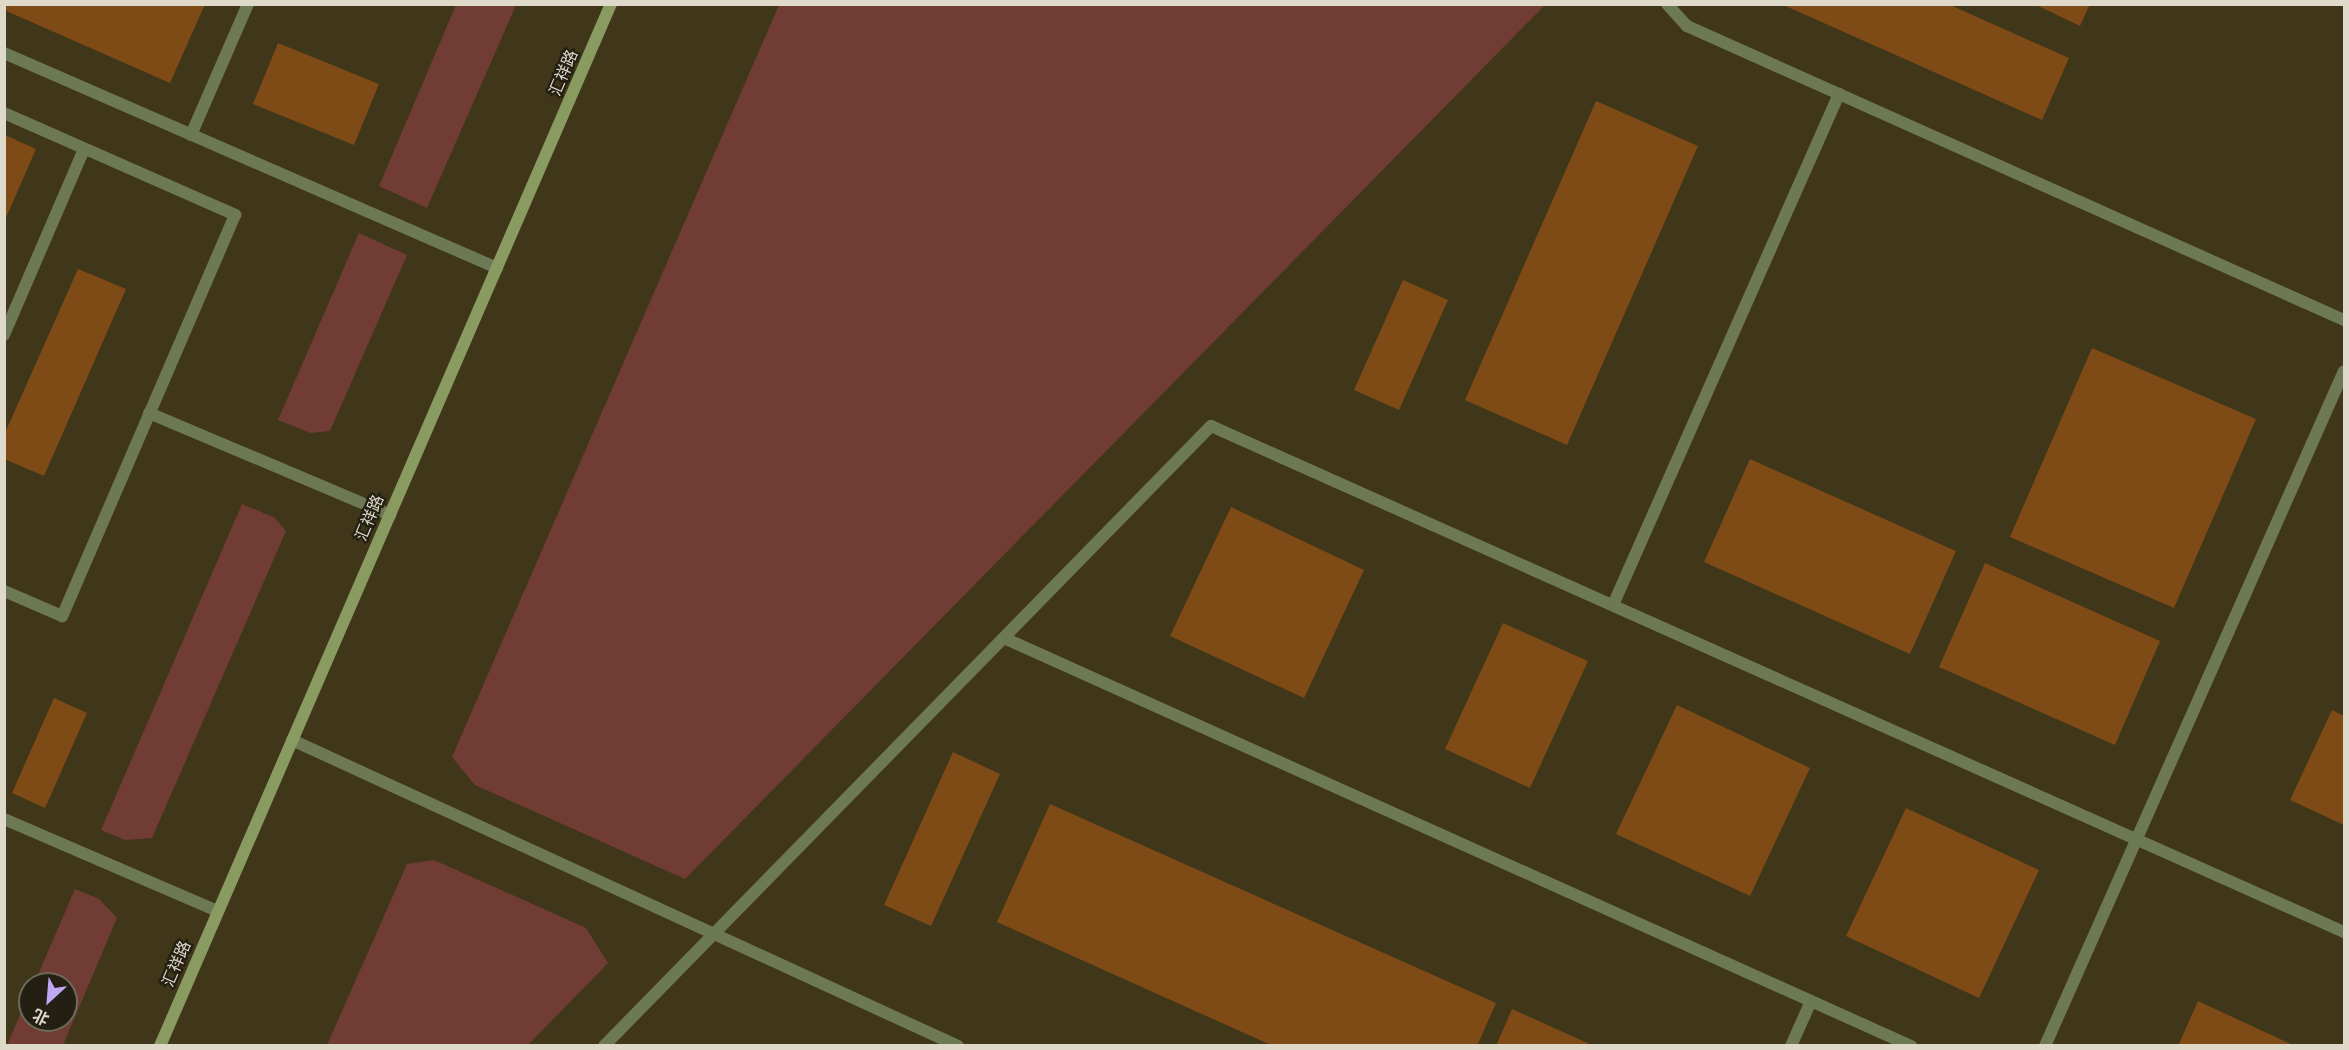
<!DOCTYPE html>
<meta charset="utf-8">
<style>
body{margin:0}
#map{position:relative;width:2349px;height:1050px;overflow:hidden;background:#40371a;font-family:"DejaVu Sans","Noto Sans SC",sans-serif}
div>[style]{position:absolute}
.green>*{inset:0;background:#703c33}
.building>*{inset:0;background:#7e4a15}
.service>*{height:12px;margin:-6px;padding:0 6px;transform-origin:6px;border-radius:6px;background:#6d7854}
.minor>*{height:12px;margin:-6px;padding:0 6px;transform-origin:6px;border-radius:6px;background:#6d7854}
.secondary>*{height:12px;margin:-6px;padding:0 6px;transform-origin:6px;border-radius:6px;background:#8a9b62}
span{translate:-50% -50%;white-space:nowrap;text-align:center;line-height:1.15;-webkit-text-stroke:4.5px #231f12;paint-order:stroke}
.street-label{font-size:16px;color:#ded9c8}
.frame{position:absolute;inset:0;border:6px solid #ded9c8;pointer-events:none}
.north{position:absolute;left:18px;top:972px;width:60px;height:60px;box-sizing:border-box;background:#231f12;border:2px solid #6e695b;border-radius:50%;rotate:206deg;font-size:16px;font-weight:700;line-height:24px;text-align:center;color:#ded9c8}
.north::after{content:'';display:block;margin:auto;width:21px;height:27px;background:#c1a8f3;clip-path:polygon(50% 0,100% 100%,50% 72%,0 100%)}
</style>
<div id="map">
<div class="green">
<i style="clip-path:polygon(456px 5px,516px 5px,427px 208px,379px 186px)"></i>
<i style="clip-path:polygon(779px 5px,1545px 5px,685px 879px,475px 785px,452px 757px)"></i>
<i style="clip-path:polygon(359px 233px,407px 255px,330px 431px,311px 433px,278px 420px)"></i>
<i style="clip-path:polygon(242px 504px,275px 518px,286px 531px,152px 838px,125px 840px,101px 830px)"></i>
<i style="clip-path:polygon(434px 860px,586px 928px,608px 963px,528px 1045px,327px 1045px,407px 864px)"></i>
<i style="clip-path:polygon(75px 889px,99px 899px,117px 918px,63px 1045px,7px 1045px,30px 992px,30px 1020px,66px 1020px,66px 984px,34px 984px)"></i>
</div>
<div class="building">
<i style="clip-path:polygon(4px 4px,205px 4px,170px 83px,4px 10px)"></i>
<i style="clip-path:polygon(1781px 4px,1948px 4px,2069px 58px,2042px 120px)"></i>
<i style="clip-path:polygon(2034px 4px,2090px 4px,2080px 26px)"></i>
<i style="clip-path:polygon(278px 43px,379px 84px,354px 145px,253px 104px)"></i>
<i style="clip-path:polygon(1596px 101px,1698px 146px,1567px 445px,1465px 400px)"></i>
<i style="clip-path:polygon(5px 135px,36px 149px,5px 220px)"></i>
<i style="clip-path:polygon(78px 269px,126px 289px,44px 476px,4px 459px,4px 435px)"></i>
<i style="clip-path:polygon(1403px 280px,1448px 300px,1399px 410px,1354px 390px)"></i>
<i style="clip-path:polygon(2092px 348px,2256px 419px,2174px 608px,2010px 537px)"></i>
<i style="clip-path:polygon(1750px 459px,1956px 551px,1910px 654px,1704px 562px)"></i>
<i style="clip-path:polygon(1231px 507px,1364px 570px,1304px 698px,1170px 636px)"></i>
<i style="clip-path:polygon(1985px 563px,2160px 641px,2115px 745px,1939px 667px)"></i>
<i style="clip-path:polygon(1503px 623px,1588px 661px,1530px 788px,1445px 749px)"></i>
<i style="clip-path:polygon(54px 698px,87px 713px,45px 808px,12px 793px)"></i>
<i style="clip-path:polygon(1677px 705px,1810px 768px,1750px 896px,1616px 834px)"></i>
<i style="clip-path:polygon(2332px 710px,2344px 716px,2344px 825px,2290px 800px)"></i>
<i style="clip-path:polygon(953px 752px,1000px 774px,931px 926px,884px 905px)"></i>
<i style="clip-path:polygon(1050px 804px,1496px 1003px,1477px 1046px,1273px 1046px,997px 922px)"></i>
<i style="clip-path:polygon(1906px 808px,2039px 870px,1979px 998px,1846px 936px)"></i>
<i style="clip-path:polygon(2198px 1001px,2295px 1046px,2178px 1046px)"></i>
<i style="clip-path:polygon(1512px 1009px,1594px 1046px,1496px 1046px)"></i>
</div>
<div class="service">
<i style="left:1667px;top:4px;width:30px;rotate:48deg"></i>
<i style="left:1687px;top:26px;width:720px;rotate:24.11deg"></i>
<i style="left:4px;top:53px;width:538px;rotate:23.56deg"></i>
<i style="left:4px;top:113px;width:253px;rotate:23.8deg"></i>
<i style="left:235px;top:215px;width:437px;rotate:113.3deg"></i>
<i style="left:62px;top:616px;width:63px;rotate:-156.7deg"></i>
<i style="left:191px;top:135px;width:143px;rotate:-66.5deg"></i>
<i style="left:4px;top:335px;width:202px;rotate:-66.7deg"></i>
<i style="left:149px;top:413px;width:262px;rotate:22.9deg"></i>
<i style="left:1613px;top:605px;width:559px;rotate:-66.14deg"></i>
<i style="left:1004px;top:638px;width:995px;rotate:24.22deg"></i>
<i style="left:4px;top:819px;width:233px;rotate:23.3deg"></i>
<i style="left:604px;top:1046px;width:868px;rotate:-45.61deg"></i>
<i style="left:1211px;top:426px;width:1241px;rotate:24.07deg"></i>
<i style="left:1791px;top:1046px;width:49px;rotate:-66deg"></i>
<i style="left:2045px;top:1046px;width:738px;rotate:-66.11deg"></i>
</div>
<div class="minor">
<i style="left:292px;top:740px;width:733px;rotate:24.68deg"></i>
</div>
<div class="secondary">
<i style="left:160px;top:1046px;width:1135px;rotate:-66.6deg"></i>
</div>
<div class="street-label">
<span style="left:564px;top:73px;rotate:-67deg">汇祥路</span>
<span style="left:370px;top:518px;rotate:-67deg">汇祥路</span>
<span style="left:177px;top:964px;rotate:-67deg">汇祥路</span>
</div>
<div class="frame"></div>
<div class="north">北</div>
</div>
